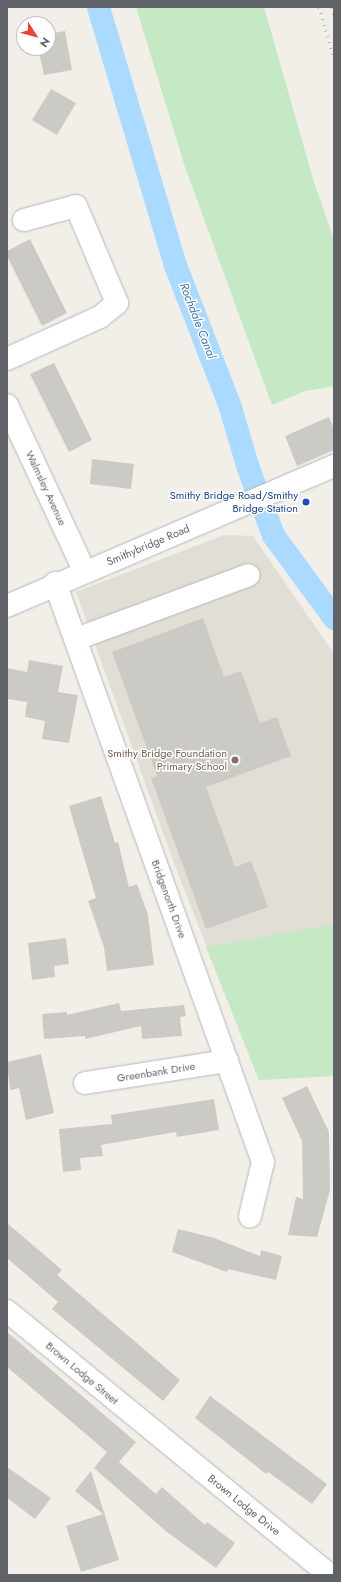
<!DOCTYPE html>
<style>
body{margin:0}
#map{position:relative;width:341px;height:1582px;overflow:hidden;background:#f1efe8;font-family:Jost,sans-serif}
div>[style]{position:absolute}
.education>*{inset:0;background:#e1ded6}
.green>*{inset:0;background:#c5e8c5}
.canal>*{height:23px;margin:-11.5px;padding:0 11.5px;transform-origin:11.5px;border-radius:11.5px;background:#aadaff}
.building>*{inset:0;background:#cccac5}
.roads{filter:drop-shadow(0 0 1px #b5b8bc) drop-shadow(0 0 1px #b5b8bc)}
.minor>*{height:22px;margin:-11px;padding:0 11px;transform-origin:11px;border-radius:11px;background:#fff}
.rail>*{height:3px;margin-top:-1.5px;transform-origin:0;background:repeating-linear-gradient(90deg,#b6b7b8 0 1px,transparent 0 6px)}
.dots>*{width:11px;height:11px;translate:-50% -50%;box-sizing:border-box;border:2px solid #fff;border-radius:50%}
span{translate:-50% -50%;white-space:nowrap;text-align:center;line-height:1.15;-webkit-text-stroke:3px #fff;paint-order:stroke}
.street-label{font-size:11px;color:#5f6368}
.transit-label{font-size:11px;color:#164399}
.right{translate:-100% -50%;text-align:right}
.education-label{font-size:11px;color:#785e54}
.water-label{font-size:12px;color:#4174aa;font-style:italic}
.frame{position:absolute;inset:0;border:8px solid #5f6368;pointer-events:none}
.north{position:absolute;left:16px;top:16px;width:40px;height:40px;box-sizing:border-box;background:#fff;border:1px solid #bfc1c3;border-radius:50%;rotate:126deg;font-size:11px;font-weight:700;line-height:16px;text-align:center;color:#5f6368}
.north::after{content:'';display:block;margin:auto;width:14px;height:18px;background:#ea4335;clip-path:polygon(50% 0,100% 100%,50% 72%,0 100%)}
</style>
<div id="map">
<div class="education">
<i style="clip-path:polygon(224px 535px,253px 536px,334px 654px,334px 1076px,259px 1080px,175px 866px,76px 592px)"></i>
</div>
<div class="green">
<i style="clip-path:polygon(136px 7px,178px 7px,180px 10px,179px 7px,264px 7px,313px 179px,334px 240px,334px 386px,305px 391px,272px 405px,185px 167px)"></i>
<i style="clip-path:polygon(334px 924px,334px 1076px,259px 1080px,206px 947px)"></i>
</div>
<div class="canal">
<i style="left:98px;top:7px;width:269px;rotate:73.4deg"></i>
<i style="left:175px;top:265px;width:152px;rotate:68.8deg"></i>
<i style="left:230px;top:407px;width:60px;rotate:73.7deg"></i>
<i style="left:247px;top:465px;width:75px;rotate:69.6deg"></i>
<i style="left:273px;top:535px;width:103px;rotate:53.7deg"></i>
</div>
<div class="building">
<i style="clip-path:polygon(65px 31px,72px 70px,44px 75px,38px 48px,48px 48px,48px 34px)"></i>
<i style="clip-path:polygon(51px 89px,76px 103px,57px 135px,32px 120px)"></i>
<i style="clip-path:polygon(30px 239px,67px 313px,42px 326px,7px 256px,7px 251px)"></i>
<i style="clip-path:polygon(54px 363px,92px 440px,69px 452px,30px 374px)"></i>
<i style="clip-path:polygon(329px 417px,334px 429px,334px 450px,297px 466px,285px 436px)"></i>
<i style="clip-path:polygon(92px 459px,134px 464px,131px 489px,90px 484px)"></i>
<i style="clip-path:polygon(203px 618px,224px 677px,241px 671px,260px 723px,277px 717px,291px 756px,206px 787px,235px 867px,251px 861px,268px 907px,206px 929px,151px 778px,157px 776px,112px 652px)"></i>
<i style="clip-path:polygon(29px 660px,63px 666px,58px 692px,78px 695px,69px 743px,42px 739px,45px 721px,25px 717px,27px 702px,7px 699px,7px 668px,27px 672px)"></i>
<i style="clip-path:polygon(101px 796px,115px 843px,118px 842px,129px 887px,137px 884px,148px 915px,154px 965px,107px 971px,104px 947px,88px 901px,96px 898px,69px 806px)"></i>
<i style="clip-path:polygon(66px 938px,69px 964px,54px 966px,55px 977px,32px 980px,28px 943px)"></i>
<i style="clip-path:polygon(119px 1003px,121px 1011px,184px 1005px,186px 1016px,180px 1017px,182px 1036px,142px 1039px,141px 1026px,85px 1039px,85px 1036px,44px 1039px,42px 1014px,67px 1012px,67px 1015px)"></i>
<i style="clip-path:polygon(41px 1054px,54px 1113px,26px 1120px,19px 1088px,10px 1090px,7px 1062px)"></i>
<i style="clip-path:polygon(307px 1086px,329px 1132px,330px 1190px,317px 1237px,288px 1235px,296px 1197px,303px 1199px,302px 1141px,282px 1098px)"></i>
<i style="clip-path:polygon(214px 1099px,219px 1130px,177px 1137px,176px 1132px,101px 1145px,103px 1156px,80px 1158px,81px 1170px,63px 1172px,59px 1129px,112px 1124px,111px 1115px)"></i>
<i style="clip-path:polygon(7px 1223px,62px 1270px,57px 1275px,180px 1380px,163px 1401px,52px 1309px,58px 1302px,7px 1258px)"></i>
<i style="clip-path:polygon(178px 1229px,214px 1238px,260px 1256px,261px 1250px,282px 1256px,276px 1280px,228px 1269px,227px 1272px,172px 1252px)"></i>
<i style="clip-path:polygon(7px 1332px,136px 1442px,119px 1462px,156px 1494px,162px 1487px,205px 1525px,207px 1522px,235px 1543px,216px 1568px,167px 1532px,94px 1468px,107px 1452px,7px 1367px)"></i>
<i style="clip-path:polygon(210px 1396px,327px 1484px,312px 1504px,268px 1472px,266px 1474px,195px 1418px)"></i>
<i style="clip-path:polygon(7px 1467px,51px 1498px,35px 1519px,7px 1498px)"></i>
<i style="clip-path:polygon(91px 1471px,119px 1560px,81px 1572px,66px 1526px,103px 1514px,75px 1491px)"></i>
</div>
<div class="roads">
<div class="minor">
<i style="left:7px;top:359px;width:102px;rotate:-24.3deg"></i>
<i style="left:100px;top:317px;width:22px;rotate:-39deg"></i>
<i style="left:117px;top:303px;width:105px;rotate:-112.9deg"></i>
<i style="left:76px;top:206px;width:54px;rotate:164.9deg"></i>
<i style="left:7px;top:405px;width:184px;rotate:65deg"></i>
<i style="left:55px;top:583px;width:615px;rotate:70.24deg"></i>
<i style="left:263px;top:1162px;width:56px;rotate:103.5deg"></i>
<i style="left:7px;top:606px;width:356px;rotate:-23.2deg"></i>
<i style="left:76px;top:639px;width:184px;rotate:-20.3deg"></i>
<i style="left:85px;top:1083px;width:144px;rotate:-8.8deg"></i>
<i style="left:7px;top:1311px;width:417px;rotate:39.3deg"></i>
</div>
</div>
<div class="rail">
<i style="left:319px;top:7px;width:53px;rotate:73.6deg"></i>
<i style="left:332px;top:7px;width:8px;rotate:76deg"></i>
</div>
<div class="dots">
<i style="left:306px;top:502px;background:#1a4fb4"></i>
<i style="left:235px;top:760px;background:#8d6e63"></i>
</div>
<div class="street-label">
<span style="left:46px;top:488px;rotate:65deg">Walmsley Avenue</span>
<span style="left:148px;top:545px;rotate:-23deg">Smithybridge Road</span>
<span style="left:169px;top:899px;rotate:70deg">Bridgenorth Drive</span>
<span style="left:156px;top:1072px;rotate:-9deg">Greenbank Drive</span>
<span style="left:82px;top:1373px;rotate:40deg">Brown Lodge Street</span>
<span style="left:244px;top:1505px;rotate:39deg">Brown Lodge Drive</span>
</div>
<div class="transit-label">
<span class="right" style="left:298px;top:502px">Smithy Bridge Road/Smithy<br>Bridge Station</span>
</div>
<div class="education-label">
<span class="right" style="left:227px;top:760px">Smithy Bridge Foundation<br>Primary School</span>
</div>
<div class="water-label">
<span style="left:197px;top:321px;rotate:69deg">Rochdale Canal</span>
</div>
<div class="frame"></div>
<div class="north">N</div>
</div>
